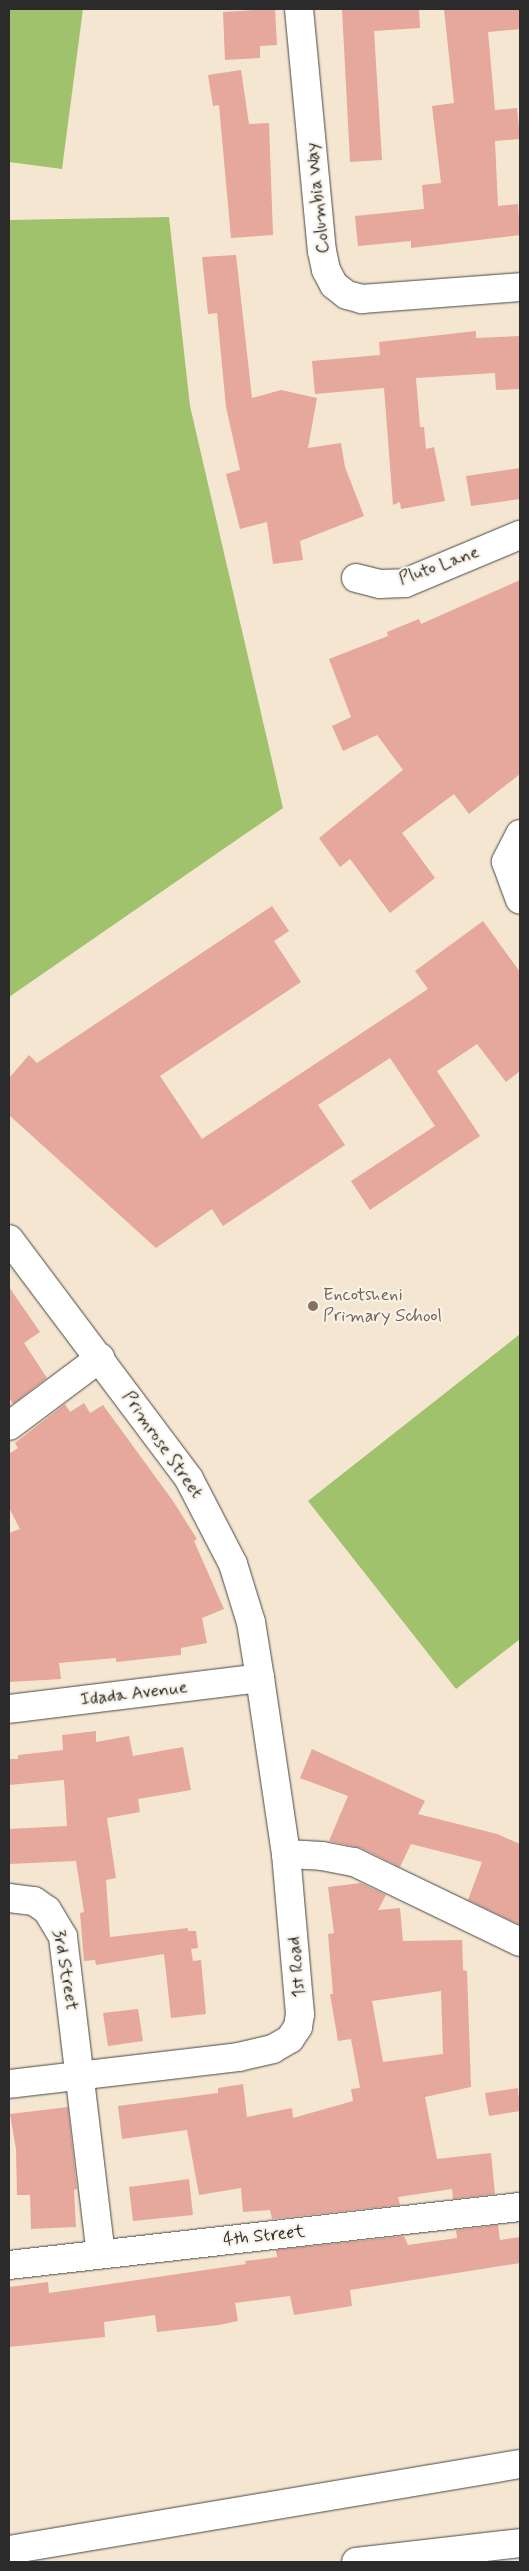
<!DOCTYPE html>
<style>
body{margin:0}
#map{position:relative;width:529px;height:2571px;overflow:hidden;background:#f5e6d1;font-family:Mynerve,sans-serif}
div>[style]{position:absolute}
.green>*{inset:0;background:#a0c26c}
.building>*{inset:0;background:#e6a79c}
.roads{filter:drop-shadow(0 0 1px #494744) drop-shadow(0 0 1px #494744)}
.minor>*{height:28px;margin:-14px;padding:0 14px;transform-origin:14px;border-radius:14px;background:#fff}
.highway>*{height:28px;margin:-14px;padding:0 14px;transform-origin:14px;border-radius:14px;background:#fff}
.dots>*{width:14px;height:14px;translate:-50% -50%;box-sizing:border-box;border:2px solid #f7f3e8;border-radius:50%}
span{translate:-50% -50%;white-space:nowrap;text-align:center;line-height:1.15;-webkit-text-stroke:4.5px #f7f3e8;paint-order:stroke}
.street-label{font-size:18px;color:#2b2b2b}
.education-label{font-size:18px;color:#785e54}
.left{translate:0 -50%;text-align:left}
.frame{position:absolute;inset:0;border:10px solid #2b2b2b;pointer-events:none}
</style>
<div id="map">
<div class="green">
<i style="clip-path:polygon(9px 9px,83px 9px,62px 169px,9px 162px)"></i>
<i style="clip-path:polygon(169px 217px,190px 406px,283px 808px,9px 997px,9px 220px)"></i>
<i style="clip-path:polygon(520px 1334px,520px 1639px,456px 1689px,308px 1501px)"></i>
</div>
<div class="building">
<i style="clip-path:polygon(275px 9px,277px 45px,260px 46px,260px 58px,225px 60px,223px 12px)"></i>
<i style="clip-path:polygon(342px 9px,419px 9px,420px 28px,374px 31px,382px 160px,350px 162px)"></i>
<i style="clip-path:polygon(444px 9px,520px 9px,520px 29px,488px 32px,495px 110px,517px 108px,520px 139px,495px 141px,498px 206px,518px 204px,520px 235px,411px 248px,411px 241px,358px 246px,355px 216px,424px 209px,422px 185px,441px 183px,432px 106px,454px 103px)"></i>
<i style="clip-path:polygon(241px 70px,249px 124px,269px 123px,273px 235px,231px 238px,219px 105px,213px 106px,208px 75px)"></i>
<i style="clip-path:polygon(236px 255px,252px 398px,281px 390px,317px 398px,308px 448px,341px 443px,345px 467px,364px 516px,300px 541px,303px 560px,273px 564px,267px 522px,240px 529px,226px 474px,240px 470px,226px 407px,217px 313px,208px 314px,202px 257px)"></i>
<i style="clip-path:polygon(476px 331px,476px 338px,520px 336px,520px 389px,496px 390px,495px 373px,416px 378px,420px 427px,424px 427px,426px 449px,434px 447px,445px 501px,401px 509px,400px 502px,393px 505px,384px 388px,315px 394px,312px 361px,380px 355px,379px 342px)"></i>
<i style="clip-path:polygon(520px 468px,520px 499px,471px 506px,466px 476px)"></i>
<i style="clip-path:polygon(520px 580px,520px 774px,469px 814px,454px 794px,402px 833px,435px 878px,390px 913px,350px 859px,340px 867px,319px 838px,403px 770px,377px 735px,343px 751px,332px 726px,351px 717px,329px 659px,388px 636px,387px 632px,419px 619px,421px 624px)"></i>
<i style="clip-path:polygon(272px 906px,289px 931px,274px 941px,301px 982px,160px 1076px,202px 1139px,428px 989px,415px 971px,483px 921px,520px 972px,520px 1071px,506px 1082px,477px 1044px,437px 1071px,480px 1136px,370px 1210px,351px 1181px,435px 1126px,390px 1058px,318px 1105px,345px 1145px,223px 1226px,212px 1209px,156px 1248px,9px 1115px,9px 1078px,29px 1055px,37px 1063px)"></i>
<i style="clip-path:polygon(9px 1287px,40px 1332px,24px 1343px,47px 1378px,13px 1404px,9px 1397px)"></i>
<i style="clip-path:polygon(84px 1403px,90px 1413px,103px 1405px,173px 1501px,197px 1539px,194px 1541px,224px 1609px,202px 1618px,207px 1643px,181px 1648px,181px 1655px,116px 1662px,116px 1658px,59px 1663px,61px 1679px,9px 1682px,9px 1533px,20px 1529px,9px 1508px,9px 1454px,18px 1448px,15px 1443px,65px 1404px,70px 1412px)"></i>
<i style="clip-path:polygon(96px 1731px,96px 1742px,129px 1736px,133px 1756px,183px 1747px,191px 1790px,138px 1799px,140px 1812px,107px 1818px,116px 1878px,106px 1880px,110px 1937px,188px 1928px,188px 1931px,196px 1931px,198px 1948px,191px 1949px,193px 1961px,201px 1960px,206px 2014px,171px 2018px,164px 1954px,96px 1965px,95px 1960px,84px 1961px,80px 1913px,84px 1912px,76px 1861px,9px 1864px,9px 1829px,67px 1826px,64px 1780px,9px 1785px,9px 1759px,18px 1759px,18px 1755px,63px 1750px,62px 1735px)"></i>
<i style="clip-path:polygon(312px 1749px,425px 1801px,418px 1814px,497px 1834px,520px 1844px,520px 1925px,468px 1900px,482px 1862px,411px 1844px,400px 1867px,361px 1848px,329px 1841px,348px 1796px,300px 1778px)"></i>
<i style="clip-path:polygon(evenodd,361px 1883px,386px 1895px,378px 1910px,400px 1908px,403px 1941px,462px 1940px,463px 1970px,467px 1971px,471px 2087px,425px 2097px,437px 2159px,491px 2153px,495px 2194px,453px 2199px,452px 2189px,398px 2197px,400px 2205px,272px 2219px,270px 2210px,243px 2212px,241px 2188px,199px 2195px,187px 2130px,122px 2139px,118px 2106px,218px 2093px,218px 2088px,243px 2084px,247px 2117px,292px 2108px,293px 2118px,353px 2101px,351px 2089px,360px 2088px,351px 2039px,338px 2041px,330px 1994px,333px 1994px,328px 1934px,334px 1933px,328px 1887px,361px 1883px,441px 1991px,443px 2054px,383px 2062px,372px 2001px,441px 1991px)"></i>
<i style="clip-path:polygon(138px 2009px,143px 2041px,108px 2046px,103px 2013px)"></i>
<i style="clip-path:polygon(518px 2088px,520px 2111px,489px 2116px,485px 2093px)"></i>
<i style="clip-path:polygon(68px 2107px,77px 2189px,74px 2190px,76px 2227px,31px 2229px,30px 2195px,17px 2195px,16px 2149px,10px 2114px)"></i>
<i style="clip-path:polygon(189px 2179px,193px 2215px,133px 2221px,129px 2187px)"></i>
<i style="clip-path:polygon(498px 2225px,500px 2240px,520px 2237px,520px 2263px,350px 2290px,352px 2306px,294px 2315px,290px 2296px,235px 2303px,238px 2321px,219px 2325px,157px 2332px,155px 2315px,104px 2322px,105px 2337px,9px 2347px,9px 2287px,48px 2282px,49px 2293px,246px 2264px,245px 2261px,277px 2257px,276px 2250px,404px 2236px,408px 2245px,457px 2238px,456px 2230px)"></i>
</div>
<div class="roads">
<div class="minor">
<i style="left:299px;top:9px;width:243px;rotate:84.6deg"></i>
<i style="left:322px;top:251px;width:19px;rotate:78deg"></i>
<i style="left:326px;top:270px;width:17px;rotate:62deg"></i>
<i style="left:334px;top:285px;width:16px;rotate:38deg"></i>
<i style="left:347px;top:295px;width:16px;rotate:15deg"></i>
<i style="left:362px;top:299px;width:158px;rotate:-4.3deg"></i>
<i style="left:356px;top:578px;width:25px;rotate:14deg"></i>
<i style="left:380px;top:584px;width:25px;rotate:-2deg"></i>
<i style="left:405px;top:583px;width:125px;rotate:-22.7deg"></i>
<i style="left:520px;top:834px;width:31px;rotate:117deg"></i>
<i style="left:506px;top:862px;width:40px;rotate:69.8deg"></i>
<i style="left:9px;top:1239px;width:300px;rotate:53.1deg"></i>
<i style="left:189px;top:1479px;width:96px;rotate:62.6deg"></i>
<i style="left:233px;top:1564px;width:61px;rotate:72.8deg"></i>
<i style="left:251px;top:1622px;width:57px;rotate:80.9deg"></i>
<i style="left:260px;top:1678px;width:178px;rotate:81.6deg"></i>
<i style="left:286px;top:1854px;width:161px;rotate:85deg"></i>
<i style="left:300px;top:2014px;width:13px;rotate:99deg"></i>
<i style="left:298px;top:2027px;width:14px;rotate:124deg"></i>
<i style="left:290px;top:2039px;width:20px;rotate:150deg"></i>
<i style="left:273px;top:2049px;width:35px;rotate:167deg"></i>
<i style="left:239px;top:2057px;width:232px;rotate:173.3deg"></i>
<i style="left:9px;top:1426px;width:114px;rotate:-36.8deg"></i>
<i style="left:9px;top:1709px;width:253px;rotate:-7deg"></i>
<i style="left:286px;top:1854px;width:36px;rotate:3deg"></i>
<i style="left:322px;top:1856px;width:33px;rotate:11deg"></i>
<i style="left:354px;top:1862px;width:184px;rotate:25.7deg"></i>
<i style="left:9px;top:1898px;width:25px;rotate:7deg"></i>
<i style="left:34px;top:1901px;width:16px;rotate:35deg"></i>
<i style="left:47px;top:1910px;width:31px;rotate:59deg"></i>
<i style="left:63px;top:1937px;width:319px;rotate:83.2deg"></i>
<i style="left:9px;top:2265px;width:514px;rotate:-6.48deg"></i>
</div>
<div class="highway">
<i style="left:9px;top:2550px;width:518px;rotate:-9.55deg"></i>
<i style="left:356px;top:2562px;width:165px;rotate:-6.6deg"></i>
</div>
</div>
<div class="dots">
<i style="left:313px;top:1306px;background:#8d6e63"></i>
</div>
<div class="street-label">
<span style="left:318px;top:198px;rotate:-96deg">Columbia Way</span>
<span style="left:439px;top:566px;rotate:-20deg">Pluto Lane</span>
<span style="left:162px;top:1445px;rotate:55deg">Primrose Street</span>
<span style="left:134px;top:1694px;rotate:-7deg">Idada Avenue</span>
<span style="left:297px;top:1967px;rotate:-95deg">1st Road</span>
<span style="left:65px;top:1970px;rotate:80deg">3rd Street</span>
<span style="left:264px;top:2236px;rotate:-6deg">4th Street</span>
</div>
<div class="education-label">
<span class="left" style="left:323px;top:1306px">Encotsheni<br>Primary School</span>
</div>
<div class="frame"></div>
</div>
